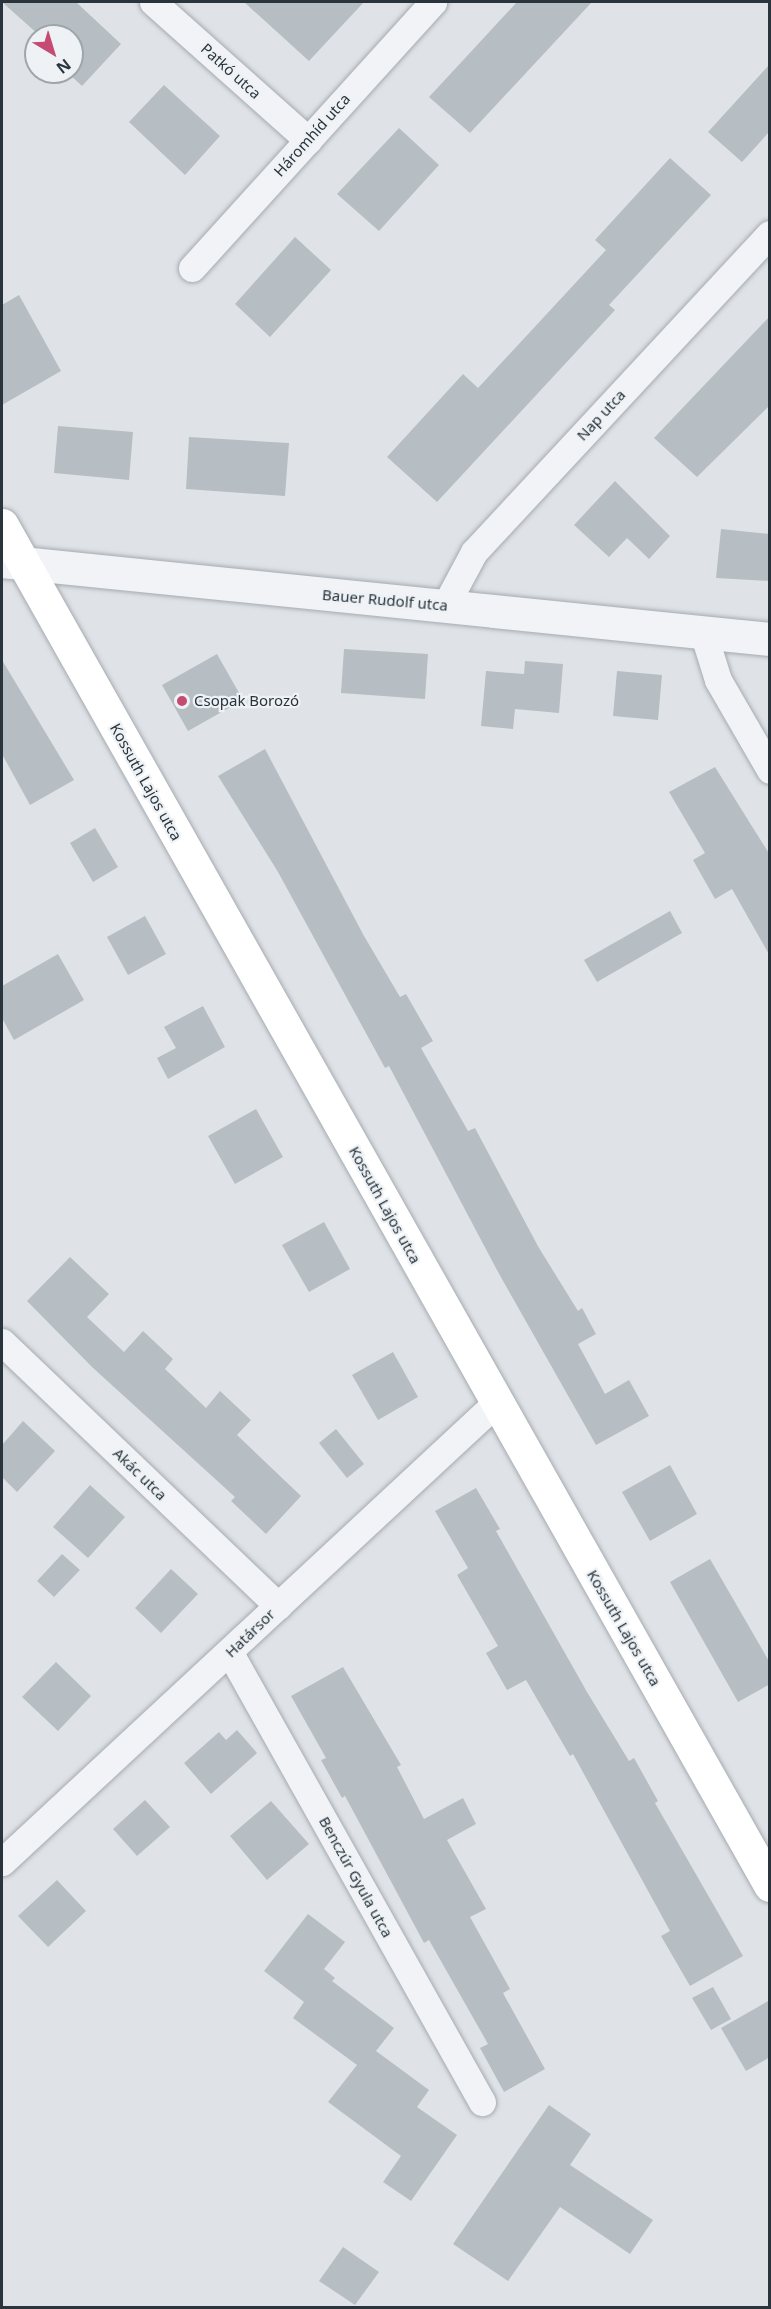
<!DOCTYPE html>
<meta charset="utf-8">
<style>
body{margin:0}
#map{position:relative;width:771px;height:2309px;overflow:hidden;background:#dfe3e7;font-family:"Noto Sans",sans-serif}
div>[style]{position:absolute}
.building>*{inset:0;background:#b6bec3}
.roads{filter:drop-shadow(0 0 2px #a5abb1) drop-shadow(0 0 2px #a5abb1)}
.minor>*{height:27px;margin:-13.5px;padding:0 13.5px;transform-origin:13.5px;border-radius:13.5px;background:#f1f3f6}
.tertiary>*{height:33px;margin:-16.5px;padding:0 16.5px;transform-origin:16.5px;border-radius:16.5px;background:#f1f3f6}
.secondary>*{height:33px;margin:-16.5px;padding:0 16.5px;transform-origin:16.5px;border-radius:16.5px;background:#fff}
.dots>*{width:16px;height:16px;translate:-50% -50%;box-sizing:border-box;border:3px solid #eef2f5;border-radius:50%}
span{translate:-50% -50%;white-space:nowrap;text-align:center;line-height:1.15;-webkit-text-stroke:4.5px #eef2f5;paint-order:stroke}
.street-label{font-size:15px;color:#29343d}
.poi-label{font-size:15px;color:#29343d}
.left{translate:0 -50%;text-align:left}
.frame{position:absolute;inset:0;border:3px solid #29343d;pointer-events:none}
.north{position:absolute;left:24px;top:24px;width:60px;height:60px;box-sizing:border-box;background:#eef2f5;border:2px solid #9fa6ab;border-radius:50%;rotate:142deg;font-size:16px;font-weight:700;line-height:24px;text-align:center;color:#29343d}
.north::after{content:'';display:block;margin:auto;width:21px;height:27px;background:#c54b73;clip-path:polygon(50% 0,100% 100%,50% 72%,0 100%)}
</style>
<div id="map">
<div class="building">
<i style="clip-path:polygon(2px 2px,76px 2px,121px 44px,82px 86px,67px 72px,72px 72px,72px 36px,40px 36px)"></i>
<i style="clip-path:polygon(244px 2px,364px 2px,309px 61px)"></i>
<i style="clip-path:polygon(517px 2px,592px 2px,470px 133px,429px 97px)"></i>
<i style="clip-path:polygon(770px 64px,770px 131px,742px 162px,708px 132px)"></i>
<i style="clip-path:polygon(164px 85px,220px 136px,185px 175px,129px 122px)"></i>
<i style="clip-path:polygon(399px 128px,439px 165px,379px 231px,337px 194px)"></i>
<i style="clip-path:polygon(670px 158px,711px 195px,609px 305px,615px 310px,437px 502px,387px 457px,463px 374px,478px 388px,606px 250px,595px 240px)"></i>
<i style="clip-path:polygon(295px 237px,331px 270px,270px 337px,235px 304px)"></i>
<i style="clip-path:polygon(19px 295px,61px 371px,2px 405px,2px 305px)"></i>
<i style="clip-path:polygon(770px 316px,770px 405px,697px 477px,654px 438px)"></i>
<i style="clip-path:polygon(58px 426px,133px 432px,129px 480px,54px 473px)"></i>
<i style="clip-path:polygon(189px 437px,289px 443px,285px 496px,186px 489px)"></i>
<i style="clip-path:polygon(615px 481px,670px 536px,649px 559px,627px 538px,609px 557px,574px 525px)"></i>
<i style="clip-path:polygon(721px 529px,770px 534px,770px 581px,716px 578px)"></i>
<i style="clip-path:polygon(344px 649px,428px 654px,425px 699px,341px 693px)"></i>
<i style="clip-path:polygon(217px 654px,243px 700px,188px 731px,162px 685px)"></i>
<i style="clip-path:polygon(2px 660px,74px 780px,30px 805px,2px 754px)"></i>
<i style="clip-path:polygon(525px 661px,563px 664px,559px 713px,515px 709px,513px 729px,481px 726px,486px 671px,524px 674px)"></i>
<i style="clip-path:polygon(617px 671px,662px 675px,658px 720px,613px 716px)"></i>
<i style="clip-path:polygon(265px 749px,364px 936px,400px 997px,406px 994px,433px 1041px,421px 1048px,468px 1131px,475px 1128px,539px 1248px,578px 1311px,582px 1308px,596px 1334px,578px 1344px,605px 1394px,629px 1380px,649px 1416px,596px 1445px,498px 1272px,389px 1066px,385px 1068px,278px 872px,218px 776px)"></i>
<i style="clip-path:polygon(715px 767px,770px 855px,770px 956px,732px 889px,715px 899px,693px 860px,705px 853px,669px 792px)"></i>
<i style="clip-path:polygon(95px 828px,118px 867px,93px 882px,70px 843px)"></i>
<i style="clip-path:polygon(670px 911px,682px 933px,597px 982px,584px 960px)"></i>
<i style="clip-path:polygon(145px 916px,166px 954px,128px 975px,107px 937px)"></i>
<i style="clip-path:polygon(58px 954px,84px 1000px,14px 1040px,2px 1018px,2px 986px)"></i>
<i style="clip-path:polygon(203px 1006px,225px 1047px,168px 1079px,157px 1058px,176px 1048px,164px 1027px)"></i>
<i style="clip-path:polygon(256px 1109px,283px 1157px,235px 1184px,208px 1136px)"></i>
<i style="clip-path:polygon(324px 1222px,350px 1269px,309px 1292px,282px 1245px)"></i>
<i style="clip-path:polygon(70px 1257px,109px 1294px,87px 1317px,124px 1352px,143px 1331px,173px 1359px,165px 1369px,206px 1408px,220px 1391px,251px 1420px,237px 1435px,301px 1496px,266px 1534px,231px 1501px,235px 1497px,92px 1367px,27px 1301px)"></i>
<i style="clip-path:polygon(393px 1352px,418px 1397px,378px 1420px,352px 1375px)"></i>
<i style="clip-path:polygon(23px 1421px,55px 1451px,17px 1492px,2px 1477px,2px 1445px)"></i>
<i style="clip-path:polygon(336px 1429px,364px 1464px,347px 1478px,319px 1443px)"></i>
<i style="clip-path:polygon(670px 1465px,697px 1514px,650px 1541px,622px 1492px)"></i>
<i style="clip-path:polygon(90px 1485px,125px 1517px,88px 1558px,53px 1527px)"></i>
<i style="clip-path:polygon(476px 1488px,500px 1529px,496px 1531px,587px 1692px,629px 1761px,634px 1758px,658px 1801px,655px 1803px,743px 1956px,690px 1986px,661px 1936px,670px 1931px,573px 1754px,570px 1756px,526px 1680px,507px 1690px,486px 1653px,498px 1646px,457px 1575px,468px 1568px,435px 1511px)"></i>
<i style="clip-path:polygon(62px 1554px,80px 1570px,54px 1597px,37px 1581px)"></i>
<i style="clip-path:polygon(710px 1559px,770px 1663px,770px 1684px,738px 1702px,670px 1582px)"></i>
<i style="clip-path:polygon(171px 1569px,198px 1594px,161px 1633px,135px 1608px)"></i>
<i style="clip-path:polygon(56px 1662px,91px 1696px,58px 1731px,22px 1697px)"></i>
<i style="clip-path:polygon(343px 1667px,401px 1765px,397px 1767px,424px 1819px,463px 1798px,476px 1824px,447px 1840px,486px 1909px,470px 1917px,510px 1989px,503px 1993px,545px 2069px,504px 2092px,480px 2048px,488px 2044px,429px 1940px,424px 1943px,345px 1796px,342px 1798px,321px 1760px,326px 1758px,291px 1696px)"></i>
<i style="clip-path:polygon(237px 1730px,257px 1753px,211px 1794px,184px 1763px,219px 1732px,226px 1740px)"></i>
<i style="clip-path:polygon(145px 1800px,170px 1827px,137px 1856px,113px 1829px)"></i>
<i style="clip-path:polygon(271px 1801px,309px 1844px,267px 1880px,230px 1836px)"></i>
<i style="clip-path:polygon(57px 1880px,86px 1911px,48px 1947px,18px 1916px)"></i>
<i style="clip-path:polygon(308px 1914px,345px 1942px,324px 1969px,335px 1978px,332px 1981px,394px 2028px,376px 2051px,429px 2090px,417px 2107px,457px 2135px,411px 2201px,383px 2182px,401px 2156px,328px 2102px,357px 2065px,293px 2018px,304px 2002px,264px 1971px)"></i>
<i style="clip-path:polygon(713px 1987px,731px 2019px,711px 2030px,692px 1998px)"></i>
<i style="clip-path:polygon(770px 2000px,770px 2057px,746px 2071px,721px 2028px)"></i>
<i style="clip-path:polygon(549px 2105px,591px 2134px,570px 2165px,653px 2220px,630px 2254px,560px 2207px,508px 2281px,453px 2244px)"></i>
<i style="clip-path:polygon(343px 2247px,379px 2272px,355px 2305px,319px 2281px)"></i>
</div>
<div class="roads">
<div class="minor">
<i style="left:153px;top:2px;width:208px;rotate:41.7deg"></i>
<i style="left:192px;top:268px;width:359px;rotate:-47.8deg"></i>
<i style="left:445px;top:606px;width:61px;rotate:-61.8deg"></i>
<i style="left:474px;top:552px;width:434px;rotate:-47.1deg"></i>
<i style="left:703px;top:632px;width:50px;rotate:72.6deg"></i>
<i style="left:718px;top:680px;width:104px;rotate:60deg"></i>
<i style="left:2px;top:1342px;width:382px;rotate:43.7deg"></i>
<i style="left:230px;top:1653px;width:515px;rotate:60.7deg"></i>
<i style="left:2px;top:1862px;width:674px;rotate:-42.9deg"></i>
</div>
<div class="tertiary">
<i style="left:2px;top:561px;width:772px;rotate:5.8deg"></i>
</div>
<div class="secondary">
<i style="left:2px;top:525px;width:1562px;rotate:60.55deg"></i>
</div>
</div>
<div class="dots">
<i style="left:182px;top:701px;background:#c54b73"></i>
</div>
<div class="street-label">
<span style="left:231px;top:71px;rotate:42deg">Patkó utca</span>
<span style="left:312px;top:135px;rotate:-48deg">Háromhíd utca</span>
<span style="left:601px;top:415px;rotate:-47deg">Nap utca</span>
<span style="left:385px;top:600px;rotate:5deg">Bauer Rudolf utca</span>
<span style="left:146px;top:782px;rotate:61deg">Kossuth Lajos utca</span>
<span style="left:385px;top:1205px;rotate:61deg">Kossuth Lajos utca</span>
<span style="left:140px;top:1474px;rotate:44deg">Akác utca</span>
<span style="left:624px;top:1628px;rotate:60deg">Kossuth Lajos utca</span>
<span style="left:250px;top:1633px;rotate:-44deg">Határsor</span>
<span style="left:356px;top:1877px;rotate:61deg">Benczúr Gyula utca</span>
</div>
<div class="poi-label">
<span class="left" style="left:194px;top:701px">Csopak Borozó</span>
</div>
<div class="frame"></div>
<div class="north">N</div>
</div>
